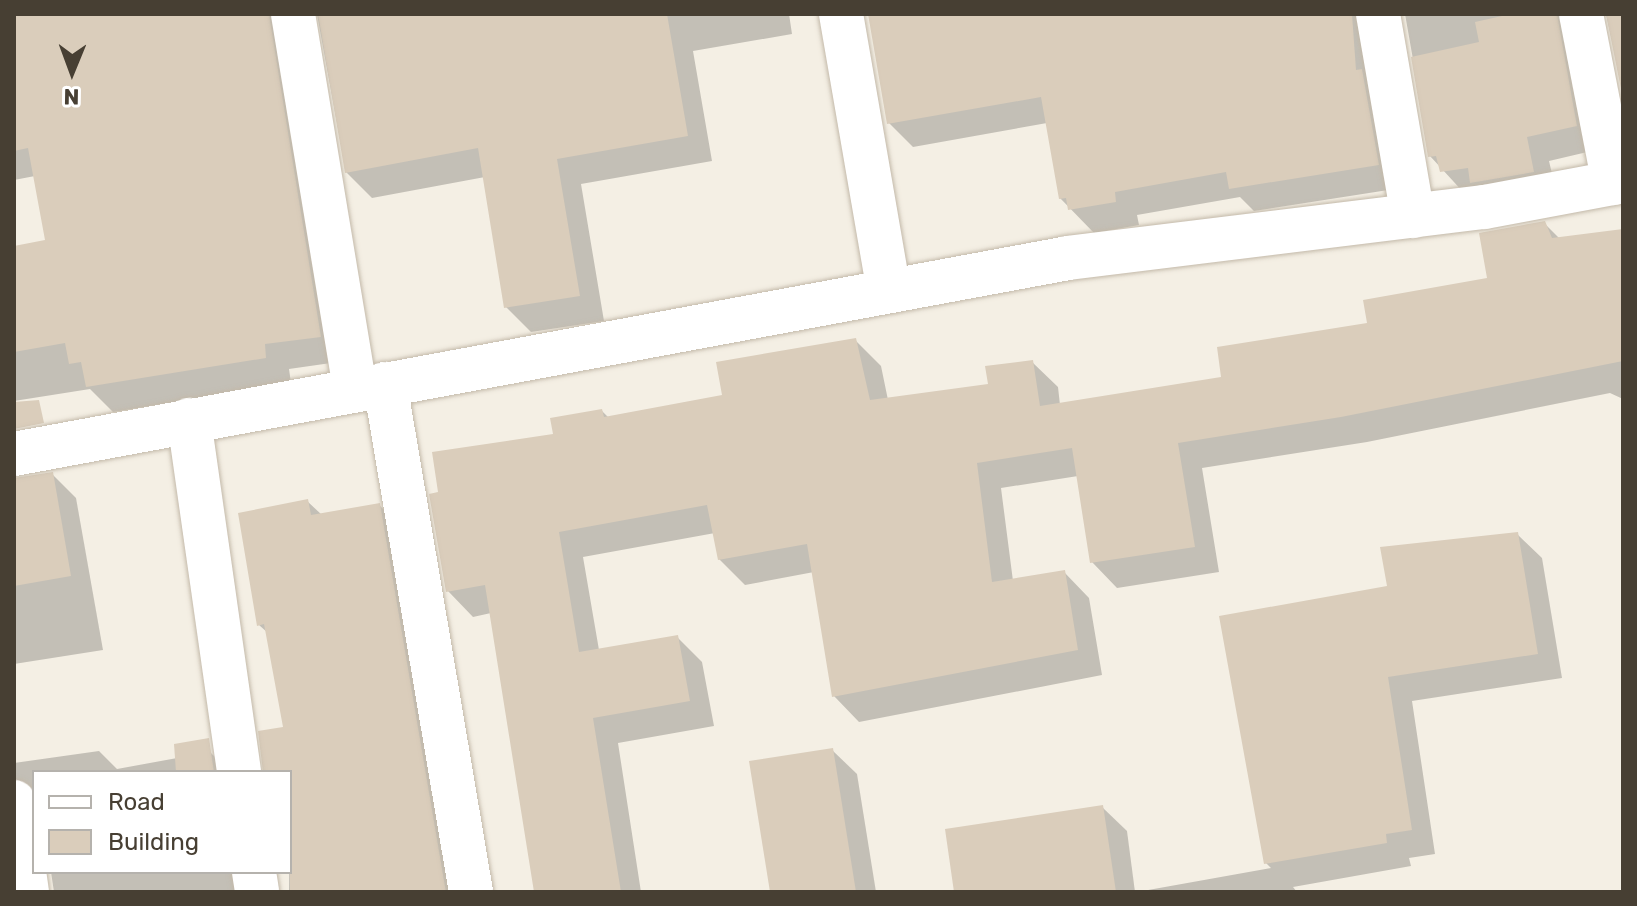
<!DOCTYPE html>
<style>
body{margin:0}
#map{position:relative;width:1637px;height:906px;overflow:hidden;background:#f4efe4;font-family:Rubik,sans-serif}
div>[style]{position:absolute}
.shadow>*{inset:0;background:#0003}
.building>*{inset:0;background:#dacdbb}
.roads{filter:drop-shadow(0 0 2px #c3b9a9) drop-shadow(0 0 2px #c3b9a9)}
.street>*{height:44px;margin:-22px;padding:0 22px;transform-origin:22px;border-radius:22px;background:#fff}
span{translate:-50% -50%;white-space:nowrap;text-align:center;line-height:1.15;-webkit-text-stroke:7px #fff;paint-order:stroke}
.frame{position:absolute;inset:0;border:16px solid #473f33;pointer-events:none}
.legend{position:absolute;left:32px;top:770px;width:260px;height:104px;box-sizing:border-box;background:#fff;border:2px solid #b5b2ad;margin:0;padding:10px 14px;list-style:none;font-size:24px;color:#473f33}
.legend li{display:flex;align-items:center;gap:16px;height:40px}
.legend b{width:40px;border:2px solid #b5b2ad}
.north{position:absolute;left:32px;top:32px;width:80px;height:80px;-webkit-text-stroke:6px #fff;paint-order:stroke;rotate:181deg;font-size:22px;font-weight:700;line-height:32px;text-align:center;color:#473f33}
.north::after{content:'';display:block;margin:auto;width:28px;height:36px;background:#473f33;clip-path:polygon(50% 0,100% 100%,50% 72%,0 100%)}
</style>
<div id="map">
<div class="shadow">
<i style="clip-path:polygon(14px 14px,316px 14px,302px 20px,345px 361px,289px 369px,291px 383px,113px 412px,90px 389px,14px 401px,14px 248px,47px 242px,35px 176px,14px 180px)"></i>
<i style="clip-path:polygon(317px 14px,789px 14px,792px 34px,693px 51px,712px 161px,581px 184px,604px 321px,531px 332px,506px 307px,485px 177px,372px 198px,346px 172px)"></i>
<i style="clip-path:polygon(869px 14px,1395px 14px,1401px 188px,1254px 211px,1240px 197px,1137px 215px,1139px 225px,1094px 233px,1060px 198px,1047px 123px,913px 147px,889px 123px)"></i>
<i style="clip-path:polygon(1405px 14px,1623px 14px,1623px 90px,1606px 14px,1589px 18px,1600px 149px,1549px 161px,1557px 195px,1465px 194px,1430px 156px)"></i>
<i style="clip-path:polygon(1544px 223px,1560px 239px,1623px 249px,1623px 399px,1610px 393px,1367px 442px,1202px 468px,1219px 572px,1117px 588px,1092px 562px,1078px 476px,1001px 488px,1013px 581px,1064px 572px,1089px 598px,1102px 675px,859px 722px,834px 696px,814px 572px,745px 585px,719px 559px,715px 533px,583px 557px,599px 650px,677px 637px,702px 662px,714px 726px,618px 743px,641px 892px,535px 892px,491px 613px,473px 617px,448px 591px,556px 436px,602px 411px,609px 418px,724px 397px,856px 341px,881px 366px,888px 400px,990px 385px,1032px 362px,1058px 387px,1060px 405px,1224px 379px,1490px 279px)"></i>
<i style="clip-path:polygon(52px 474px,76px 498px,103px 650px,14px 664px,14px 480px)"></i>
<i style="clip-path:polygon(307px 501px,322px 515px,379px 505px,403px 528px,464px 892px,289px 892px,290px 772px,264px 772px,285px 728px,268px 633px,259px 625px)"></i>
<i style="clip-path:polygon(1517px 534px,1542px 558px,1562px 678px,1412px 701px,1435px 854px,1409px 858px,1411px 866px,1293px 887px,1297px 892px,1137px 892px,1271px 868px,1266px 863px,1389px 588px)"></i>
<i style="clip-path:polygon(832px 750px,857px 774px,876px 892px,771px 892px)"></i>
<i style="clip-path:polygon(99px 751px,117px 769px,210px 752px,230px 772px,34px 772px,34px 801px,14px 816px,14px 763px)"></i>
<i style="clip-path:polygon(1102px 807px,1127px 831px,1135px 892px,957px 892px)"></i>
<i style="clip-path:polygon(51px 872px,283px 872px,263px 875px,254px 887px,228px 892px,54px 892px)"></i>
</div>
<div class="building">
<i style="clip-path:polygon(14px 14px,269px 14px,321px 337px,265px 344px,266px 358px,86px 387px,81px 362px,69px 364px,65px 343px,14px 352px,14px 246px,45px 240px,28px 148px,14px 151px)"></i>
<i style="clip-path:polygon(318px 14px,667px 14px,688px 136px,557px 159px,580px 296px,504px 308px,478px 148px,345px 173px)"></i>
<i style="clip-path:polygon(868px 14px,1352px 14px,1356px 70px,1362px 69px,1379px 165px,1229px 189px,1226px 172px,1115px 192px,1116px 202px,1068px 210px,1066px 198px,1059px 199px,1041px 97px,887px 124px)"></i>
<i style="clip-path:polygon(1511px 14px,1557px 14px,1577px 126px,1527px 137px,1534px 172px,1470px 183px,1468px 168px,1440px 172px,1436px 156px,1428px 157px,1411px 57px,1479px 42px,1475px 22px)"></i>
<i style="clip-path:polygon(1606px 14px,1623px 14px,1623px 99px)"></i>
<i style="clip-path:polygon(1545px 221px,1552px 238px,1623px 229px,1623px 361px,1341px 417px,1178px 443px,1195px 547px,1090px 563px,1072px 448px,977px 463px,992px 582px,1065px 570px,1078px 650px,832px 697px,807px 544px,718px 560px,707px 505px,559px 532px,579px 652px,678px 635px,690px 701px,593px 718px,621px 892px,534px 892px,485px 585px,446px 592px,429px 494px,438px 492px,432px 452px,553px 434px,550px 418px,602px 409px,604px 417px,722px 395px,716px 362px,856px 338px,870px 400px,988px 384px,985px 366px,1033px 360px,1040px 406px,1221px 377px,1217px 347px,1367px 323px,1363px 300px,1487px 278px,1479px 233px)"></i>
<i style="clip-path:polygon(39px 400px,44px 423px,14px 429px,14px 402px)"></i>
<i style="clip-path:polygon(53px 472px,71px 576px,14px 586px,14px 478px)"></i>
<i style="clip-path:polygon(308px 499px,311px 515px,380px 503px,446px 892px,290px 892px,290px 772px,263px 772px,258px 731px,283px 727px,264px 624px,257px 626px,238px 513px)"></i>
<i style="clip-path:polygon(1518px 532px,1538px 654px,1388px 677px,1412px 830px,1386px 834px,1387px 843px,1264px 864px,1219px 616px,1387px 586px,1380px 547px)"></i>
<i style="clip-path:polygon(209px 738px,214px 772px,176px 772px,174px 744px)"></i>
<i style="clip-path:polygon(833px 748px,856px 892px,770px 892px,749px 761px)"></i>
<i style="clip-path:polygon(1103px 805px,1116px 892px,954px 892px,945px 829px)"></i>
</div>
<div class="roads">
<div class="street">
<i style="left:293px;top:14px;width:381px;rotate:80.6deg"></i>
<i style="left:841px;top:14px;width:281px;rotate:80.2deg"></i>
<i style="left:1378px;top:14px;width:205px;rotate:80.2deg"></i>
<i style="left:1581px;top:14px;width:172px;rotate:79deg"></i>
<i style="left:385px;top:384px;width:515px;rotate:80.39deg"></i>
<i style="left:189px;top:420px;width:356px;rotate:81.9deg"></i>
<i style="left:14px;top:454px;width:1072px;rotate:-10.53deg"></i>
<i style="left:1068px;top:258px;width:419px;rotate:-7deg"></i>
<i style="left:1484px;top:207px;width:141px;rotate:-10.6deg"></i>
<i style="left:14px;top:802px;width:91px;rotate:81.8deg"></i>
<i style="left:254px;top:872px;width:20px;rotate:81deg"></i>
</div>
</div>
<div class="frame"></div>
<ul class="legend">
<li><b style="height:10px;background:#fff"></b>Road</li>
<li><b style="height:22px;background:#dacdbb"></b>Building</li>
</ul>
<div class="north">N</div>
</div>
